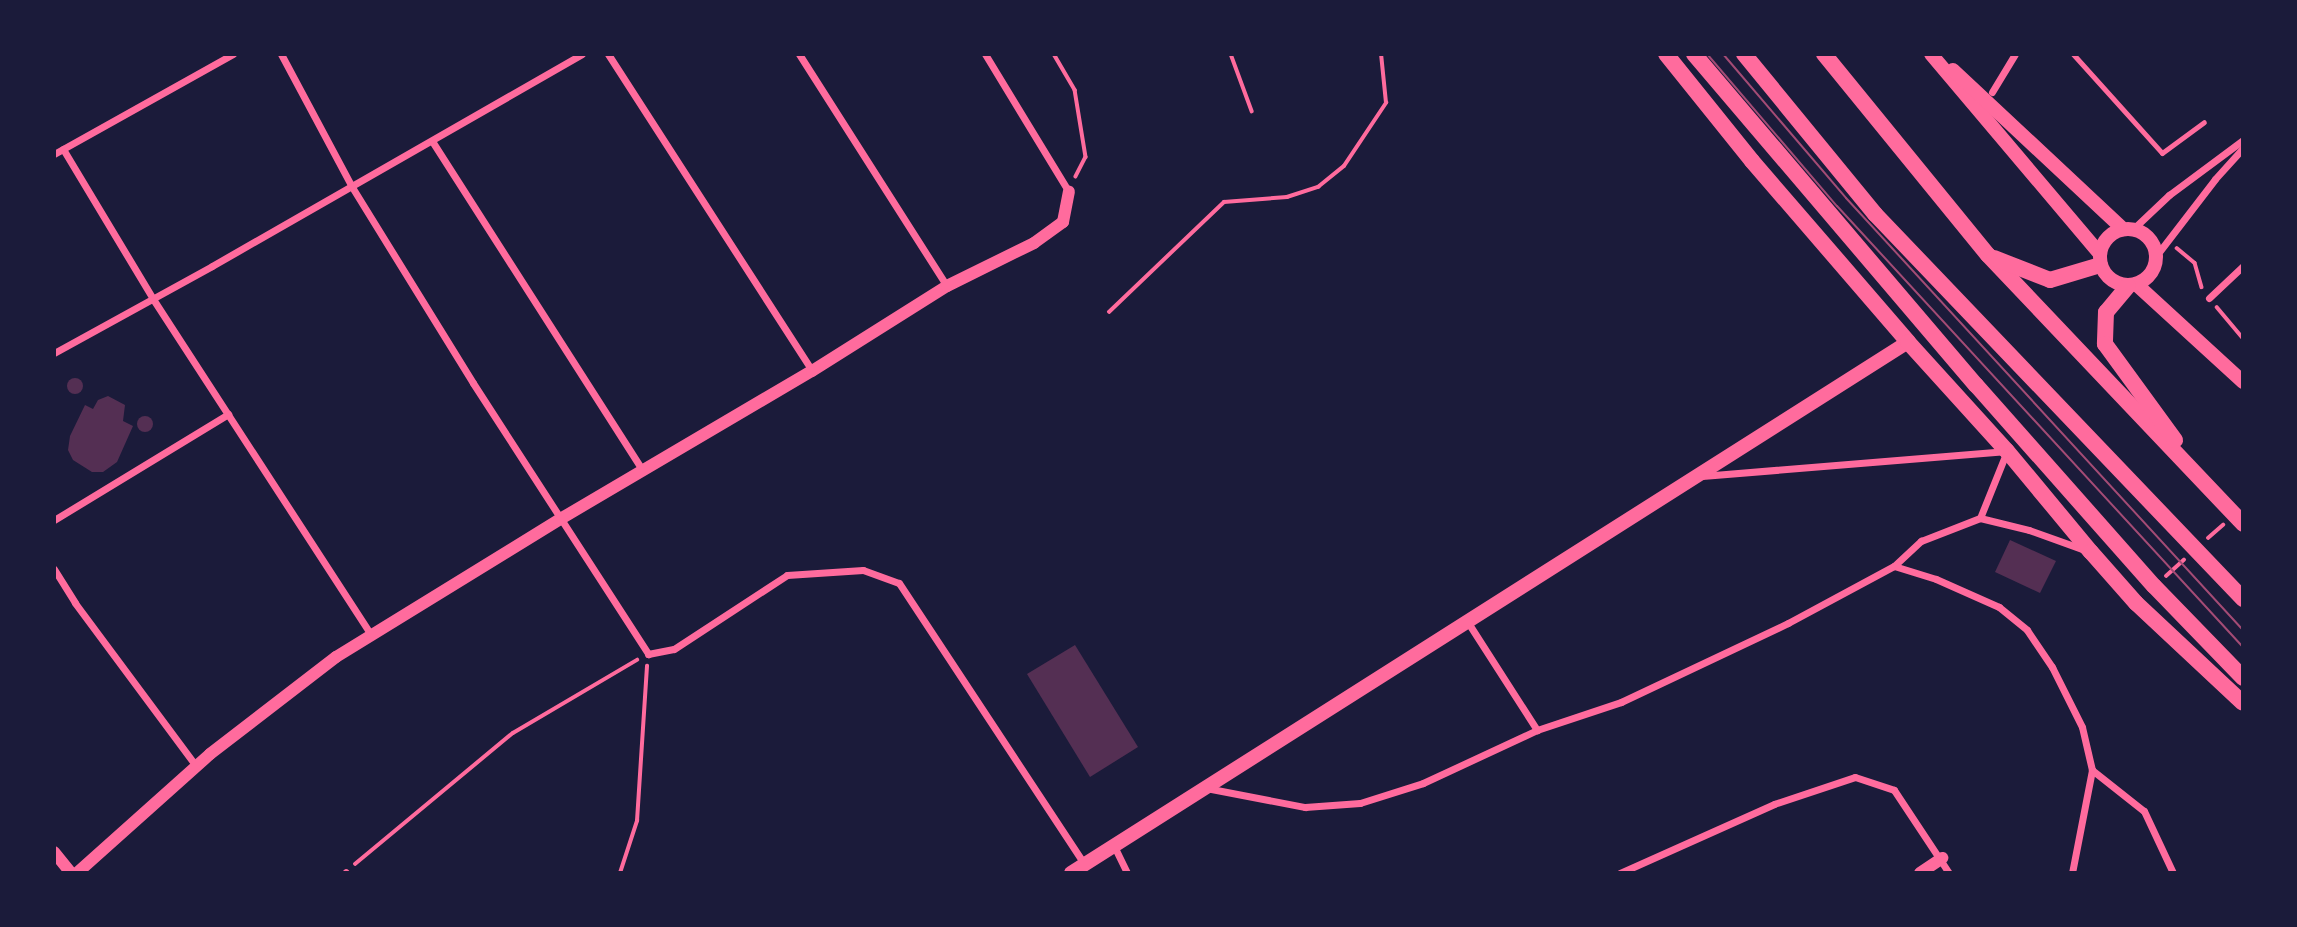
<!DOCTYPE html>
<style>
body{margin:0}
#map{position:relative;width:2297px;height:927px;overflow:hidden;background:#1b1b3a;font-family:Jost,sans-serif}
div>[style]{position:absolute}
.building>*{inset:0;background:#542f53}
.round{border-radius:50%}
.path>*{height:3.5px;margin:-1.75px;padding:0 1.75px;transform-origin:1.75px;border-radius:1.75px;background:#ff6b9d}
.service>*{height:5px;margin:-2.5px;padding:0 2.5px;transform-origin:2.5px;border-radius:2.5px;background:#ff6b9d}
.minor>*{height:7px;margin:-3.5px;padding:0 3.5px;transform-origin:3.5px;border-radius:3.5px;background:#ff6b9d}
.tertiary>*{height:12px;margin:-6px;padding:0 6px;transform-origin:6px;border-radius:6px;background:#ff6b9d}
.secondary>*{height:14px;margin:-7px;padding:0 7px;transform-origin:7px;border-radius:7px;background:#ff6b9d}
.secondary>.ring{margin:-7px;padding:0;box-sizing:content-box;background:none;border:14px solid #ff6b9d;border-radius:50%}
.primary>*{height:16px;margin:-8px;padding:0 8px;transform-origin:8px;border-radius:8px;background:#ff6b9d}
.tram>*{height:2px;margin:-1px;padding:0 1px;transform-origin:1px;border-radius:1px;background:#a44b75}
span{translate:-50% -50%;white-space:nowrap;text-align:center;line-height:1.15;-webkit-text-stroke:7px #1b1b3a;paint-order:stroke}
.frame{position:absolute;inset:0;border:56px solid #1b1b3a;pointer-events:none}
</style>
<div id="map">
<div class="building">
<i class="round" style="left:67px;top:378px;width:16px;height:16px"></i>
<i style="clip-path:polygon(108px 396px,125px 405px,123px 421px,133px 426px,117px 462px,103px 472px,92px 472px,73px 460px,68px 450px,70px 436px,85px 405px,93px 409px,98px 400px)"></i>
<i class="round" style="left:137px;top:416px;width:16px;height:16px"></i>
<i style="clip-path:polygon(2010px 540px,2056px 561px,2040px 593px,1995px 572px)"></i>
<i style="clip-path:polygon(1075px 645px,1138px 747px,1090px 777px,1027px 674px)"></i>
</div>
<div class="path">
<i style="left:1054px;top:54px;width:42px;rotate:59.7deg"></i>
<i style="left:1075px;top:90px;width:68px;rotate:80.7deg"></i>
<i style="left:1086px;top:157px;width:22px;rotate:117deg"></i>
<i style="left:1231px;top:54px;width:61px;rotate:69.8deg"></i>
<i style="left:2177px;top:248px;width:23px;rotate:40deg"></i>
<i style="left:2195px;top:263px;width:25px;rotate:74deg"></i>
<i style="left:2217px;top:307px;width:40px;rotate:50deg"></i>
<i style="left:1109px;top:312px;width:159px;rotate:-43.7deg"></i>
<i style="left:1224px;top:202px;width:63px;rotate:-4.5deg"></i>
<i style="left:1287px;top:197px;width:33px;rotate:-18deg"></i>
<i style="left:1318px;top:187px;width:33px;rotate:-39deg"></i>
<i style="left:1344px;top:166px;width:76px;rotate:-56.3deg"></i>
<i style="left:1386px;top:103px;width:49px;rotate:-95.8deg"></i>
<i style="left:2208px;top:538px;width:20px;rotate:-41deg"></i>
<i style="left:2166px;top:576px;width:24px;rotate:-42deg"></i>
<i style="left:355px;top:864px;width:205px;rotate:-39.7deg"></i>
<i style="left:513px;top:733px;width:144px;rotate:-30.5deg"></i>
<i style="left:620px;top:873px;width:55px;rotate:-71.9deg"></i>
<i style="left:637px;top:821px;width:155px;rotate:-86.3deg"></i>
</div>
<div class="service">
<i style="left:2073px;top:54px;width:133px;rotate:48deg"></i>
<i style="left:2162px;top:153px;width:52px;rotate:-36.4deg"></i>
</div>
<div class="minor">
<i style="left:281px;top:54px;width:151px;rotate:61.9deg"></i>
<i style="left:352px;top:187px;width:230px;rotate:58.3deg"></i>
<i style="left:473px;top:383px;width:323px;rotate:57.1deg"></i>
<i style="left:648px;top:654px;width:26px;rotate:-11deg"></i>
<i style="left:674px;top:649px;width:135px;rotate:-33.2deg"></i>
<i style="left:787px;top:575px;width:76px;rotate:-3.8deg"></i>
<i style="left:863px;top:570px;width:38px;rotate:20deg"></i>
<i style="left:899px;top:583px;width:336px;rotate:56.6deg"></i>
<i style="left:608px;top:54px;width:377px;rotate:57.2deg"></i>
<i style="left:799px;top:54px;width:275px;rotate:57.5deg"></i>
<i style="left:985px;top:54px;width:162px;rotate:58.7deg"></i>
<i style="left:1992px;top:92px;width:44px;rotate:-58.8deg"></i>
<i style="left:432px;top:141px;width:392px;rotate:57.4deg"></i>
<i style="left:63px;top:149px;width:175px;rotate:59deg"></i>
<i style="left:153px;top:299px;width:402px;rotate:57deg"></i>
<i style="left:54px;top:154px;width:205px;rotate:-29.2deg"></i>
<i style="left:2133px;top:229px;width:50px;rotate:-43.4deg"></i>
<i style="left:2169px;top:195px;width:92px;rotate:-36.6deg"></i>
<i style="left:2156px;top:256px;width:97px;rotate:-52.5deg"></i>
<i style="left:2215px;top:179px;width:42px;rotate:-47.9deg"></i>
<i style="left:2209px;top:298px;width:47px;rotate:-43.3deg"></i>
<i style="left:54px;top:353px;width:180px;rotate:-28.8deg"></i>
<i style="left:212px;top:266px;width:426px;rotate:-29.8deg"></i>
<i style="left:1702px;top:476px;width:303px;rotate:-4.7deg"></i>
<i style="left:1980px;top:518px;width:72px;rotate:-68.1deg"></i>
<i style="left:54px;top:520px;width:204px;rotate:-31.3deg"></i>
<i style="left:1894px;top:566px;width:44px;rotate:17.2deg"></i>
<i style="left:1936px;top:579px;width:69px;rotate:24deg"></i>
<i style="left:1999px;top:607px;width:36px;rotate:39deg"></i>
<i style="left:2027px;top:630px;width:45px;rotate:56deg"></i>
<i style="left:2052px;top:667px;width:67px;rotate:63.4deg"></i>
<i style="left:2082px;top:727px;width:44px;rotate:76.9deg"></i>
<i style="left:2092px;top:770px;width:105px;rotate:101deg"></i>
<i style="left:54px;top:569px;width:40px;rotate:58deg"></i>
<i style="left:75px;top:603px;width:204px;rotate:53.4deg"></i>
<i style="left:1467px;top:621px;width:130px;rotate:57.3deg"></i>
<i style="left:2092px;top:770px;width:66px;rotate:38.3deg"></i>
<i style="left:2144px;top:811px;width:68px;rotate:64.9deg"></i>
<i style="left:1206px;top:788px;width:101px;rotate:10.9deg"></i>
<i style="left:1305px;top:807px;width:55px;rotate:-4.2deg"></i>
<i style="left:1360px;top:803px;width:66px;rotate:-17.6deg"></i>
<i style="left:1423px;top:783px;width:126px;rotate:-24.9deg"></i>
<i style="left:1537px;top:730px;width:89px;rotate:-18.4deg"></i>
<i style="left:1621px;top:702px;width:185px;rotate:-25.3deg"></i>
<i style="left:1788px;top:623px;width:120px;rotate:-28.3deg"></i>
<i style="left:1894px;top:566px;width:37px;rotate:-43deg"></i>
<i style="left:1921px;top:541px;width:63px;rotate:-21.3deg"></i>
<i style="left:1980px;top:518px;width:50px;rotate:13.8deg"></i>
<i style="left:2029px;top:530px;width:59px;rotate:19.7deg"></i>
<i style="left:1114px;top:846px;width:30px;rotate:64deg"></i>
<i style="left:345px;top:873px;width:1px;rotate:-45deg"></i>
<i style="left:1620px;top:873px;width:169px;rotate:-24.1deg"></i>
<i style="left:1774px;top:804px;width:85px;rotate:-18.4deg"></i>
<i style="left:1855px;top:777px;width:41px;rotate:18.4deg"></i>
<i style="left:1894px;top:790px;width:100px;rotate:56.5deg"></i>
</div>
<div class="tertiary">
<i style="left:54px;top:852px;width:27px;rotate:51deg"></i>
<i style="left:77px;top:873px;width:178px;rotate:-41.8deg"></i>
<i style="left:210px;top:754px;width:159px;rotate:-37.6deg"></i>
<i style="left:336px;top:657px;width:265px;rotate:-31.6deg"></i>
<i style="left:562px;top:518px;width:290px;rotate:-30.5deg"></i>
<i style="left:812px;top:371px;width:160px;rotate:-32.2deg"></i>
<i style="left:947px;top:286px;width:97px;rotate:-26.3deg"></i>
<i style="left:1034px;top:243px;width:36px;rotate:-36deg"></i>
<i style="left:1063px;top:222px;width:31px;rotate:-79deg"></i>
<i style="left:1920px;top:873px;width:27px;rotate:-34deg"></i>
</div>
<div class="secondary">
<i style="left:1931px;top:54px;width:260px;rotate:49.8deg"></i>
<i style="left:1953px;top:70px;width:233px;rotate:43.1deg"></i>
<i class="ring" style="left:2100px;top:229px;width:42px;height:42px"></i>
<i style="left:2136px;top:284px;width:145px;rotate:42.5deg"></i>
<i style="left:1071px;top:873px;width:991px;rotate:-32.39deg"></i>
</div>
<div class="primary">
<i style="left:1666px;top:54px;width:137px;rotate:51.2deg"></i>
<i style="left:1752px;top:161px;width:239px;rotate:49.2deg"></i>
<i style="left:1908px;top:342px;width:147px;rotate:47.8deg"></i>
<i style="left:2007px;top:451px;width:131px;rotate:50.3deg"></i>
<i style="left:2091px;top:552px;width:68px;rotate:48.6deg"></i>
<i style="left:2136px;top:603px;width:146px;rotate:43.1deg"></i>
<i style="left:1694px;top:54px;width:435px;rotate:49.6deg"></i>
<i style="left:1976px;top:385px;width:268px;rotate:48.5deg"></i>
<i style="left:2154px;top:586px;width:128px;rotate:45.9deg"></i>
<i style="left:1744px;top:54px;width:207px;rotate:50.7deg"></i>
<i style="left:1875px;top:214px;width:533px;rotate:46.29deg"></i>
<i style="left:1824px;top:54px;width:259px;rotate:50.8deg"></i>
<i style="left:1988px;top:255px;width:371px;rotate:46.5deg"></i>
<i style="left:1994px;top:258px;width:60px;rotate:21.4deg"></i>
<i style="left:2050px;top:280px;width:52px;rotate:-16.7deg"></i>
<i style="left:2128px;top:286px;width:34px;rotate:130deg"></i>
<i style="left:2106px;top:312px;width:32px;rotate:92deg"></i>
<i style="left:2105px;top:344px;width:119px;rotate:53.9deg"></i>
</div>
<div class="tram">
<i style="left:1707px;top:54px;width:200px;rotate:49.5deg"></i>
<i style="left:1837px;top:206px;width:599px;rotate:47.37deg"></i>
<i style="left:1723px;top:54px;width:189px;rotate:49.5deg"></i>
<i style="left:1846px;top:198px;width:587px;rotate:47.42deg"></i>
</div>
<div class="frame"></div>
</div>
